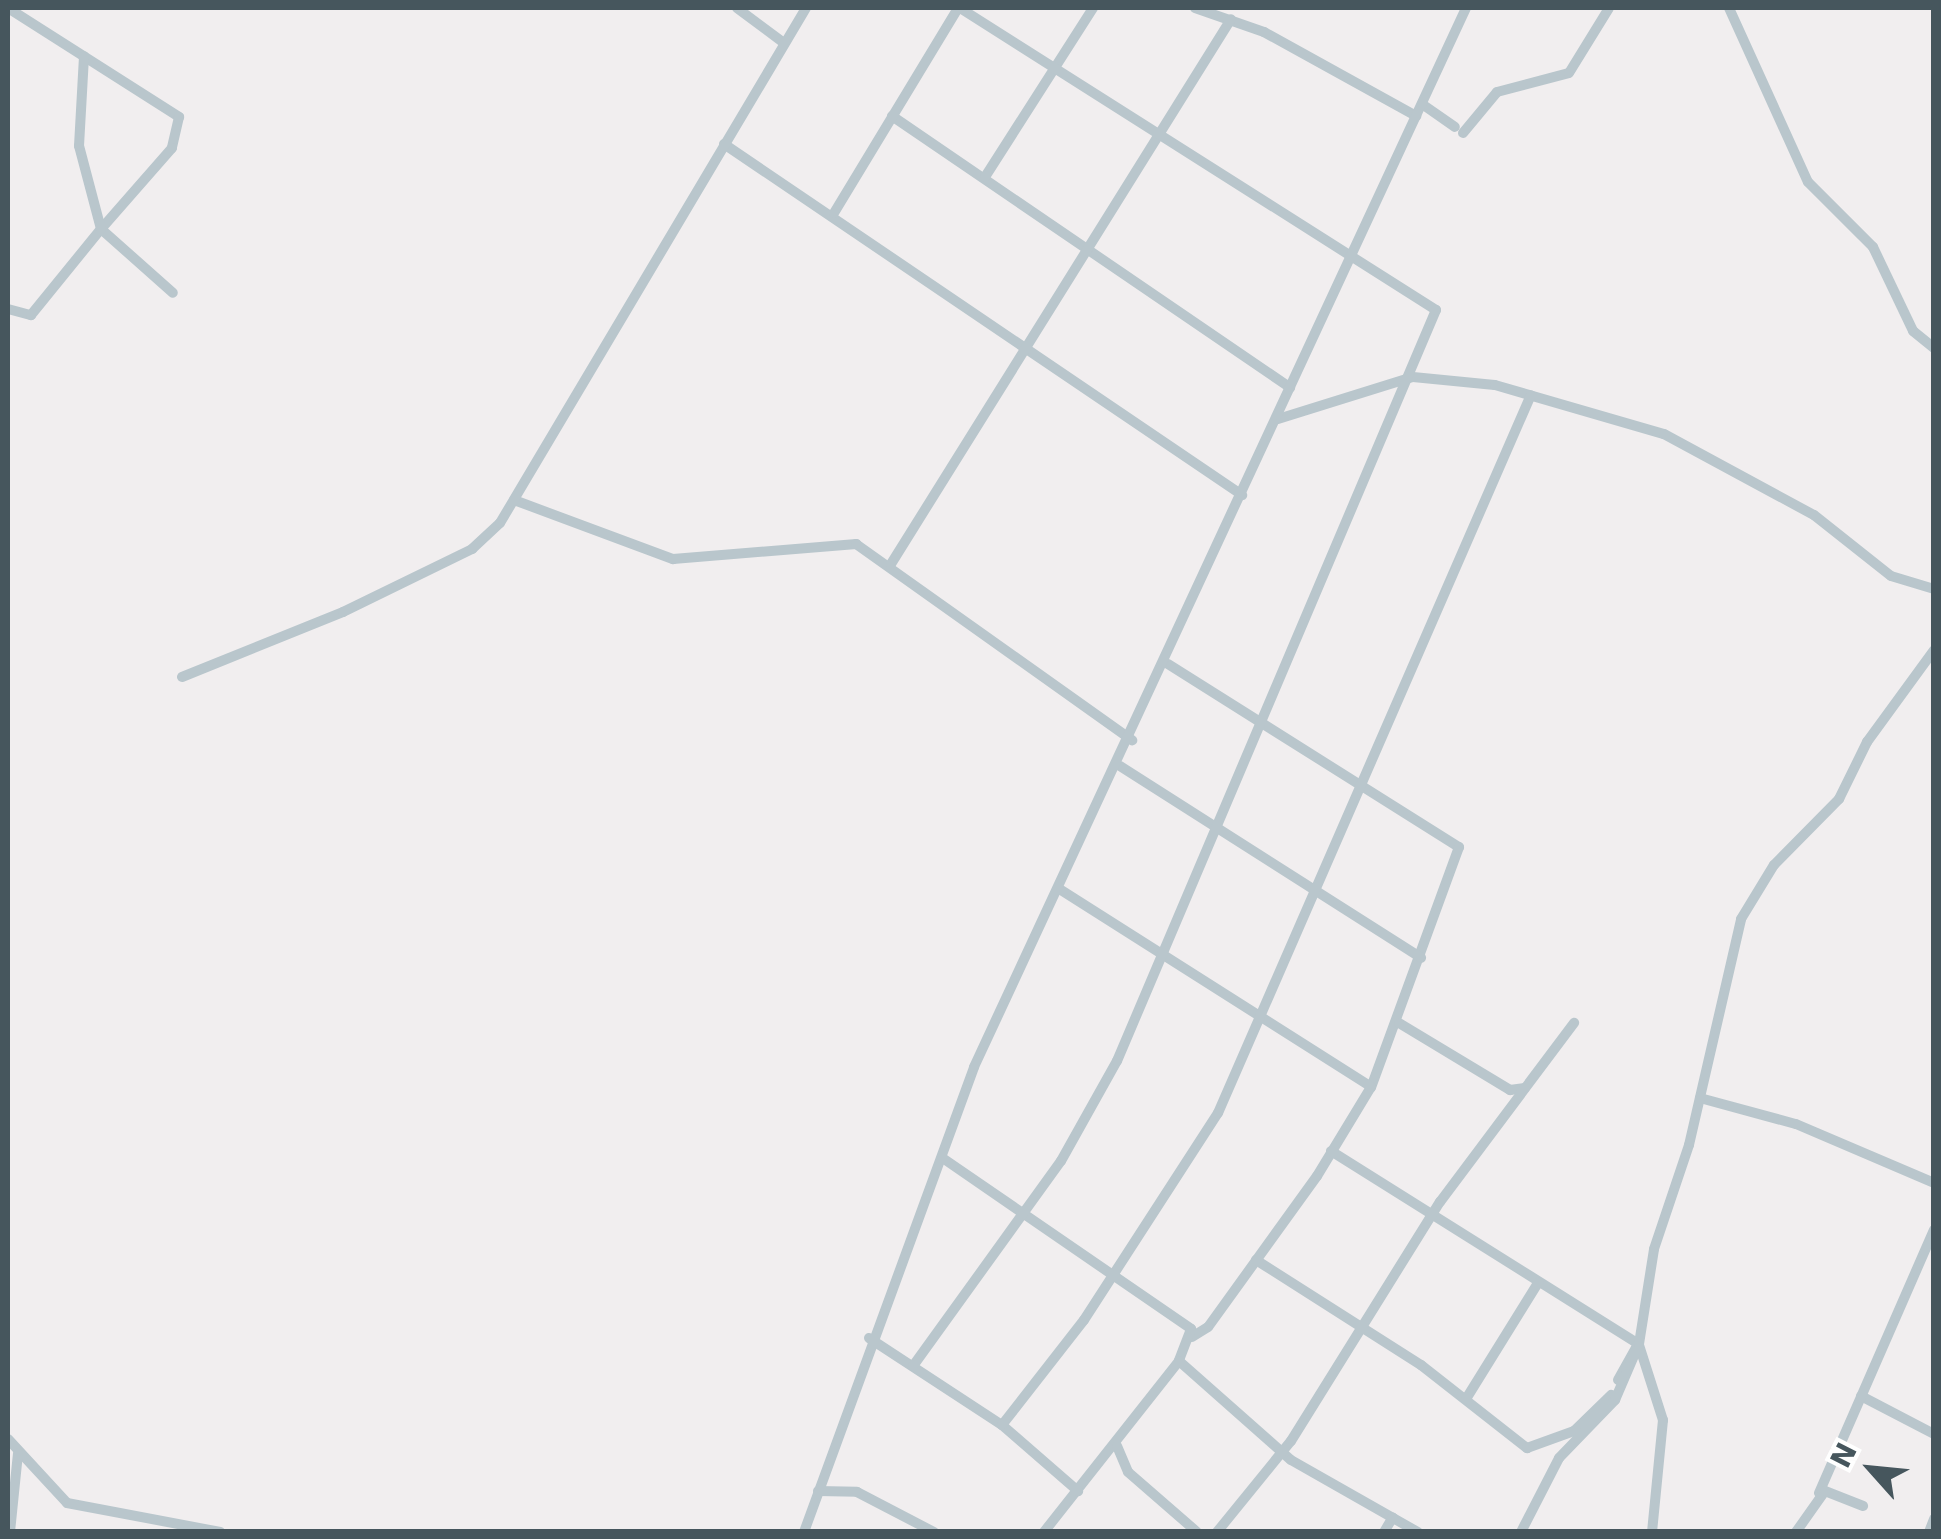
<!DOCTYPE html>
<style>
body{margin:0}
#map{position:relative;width:1941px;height:1539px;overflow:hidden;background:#f1eeef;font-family:"DejaVu Sans",sans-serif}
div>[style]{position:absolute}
.minor>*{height:10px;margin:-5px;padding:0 5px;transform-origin:5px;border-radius:5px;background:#b9c6cc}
span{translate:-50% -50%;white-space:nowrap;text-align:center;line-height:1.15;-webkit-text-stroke:9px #fff;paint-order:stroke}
.frame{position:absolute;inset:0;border:10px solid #46565d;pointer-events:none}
.north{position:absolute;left:1821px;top:1419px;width:100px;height:100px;-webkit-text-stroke:8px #fff;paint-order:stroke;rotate:297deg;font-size:28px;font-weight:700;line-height:40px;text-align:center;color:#46565d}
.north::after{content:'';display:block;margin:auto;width:35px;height:45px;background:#46565d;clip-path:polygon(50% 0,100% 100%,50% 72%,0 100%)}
</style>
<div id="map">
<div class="minor">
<i style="left:8px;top:8px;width:203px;rotate:32.5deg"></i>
<i style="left:179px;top:117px;width:32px;rotate:103deg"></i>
<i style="left:172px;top:148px;width:108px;rotate:131.2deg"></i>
<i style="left:101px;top:229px;width:96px;rotate:41.6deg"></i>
<i style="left:737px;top:8px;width:59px;rotate:36.7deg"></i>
<i style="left:1195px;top:8px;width:73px;rotate:19.2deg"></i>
<i style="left:1264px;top:32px;width:174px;rotate:28.9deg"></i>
<i style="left:1729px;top:8px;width:191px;rotate:65.6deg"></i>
<i style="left:1808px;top:182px;width:92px;rotate:45deg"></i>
<i style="left:1873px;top:247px;width:93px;rotate:64.5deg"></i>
<i style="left:1913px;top:331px;width:27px;rotate:39deg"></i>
<i style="left:1422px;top:104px;width:40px;rotate:34.9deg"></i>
<i style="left:892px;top:116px;width:482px;rotate:34.3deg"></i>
<i style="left:1463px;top:133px;width:53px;rotate:-50.3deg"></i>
<i style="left:1497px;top:92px;width:74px;rotate:-14.8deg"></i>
<i style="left:1569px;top:73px;width:76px;rotate:-58.4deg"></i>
<i style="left:724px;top:144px;width:626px;rotate:34.12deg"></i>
<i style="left:985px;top:177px;width:201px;rotate:-57.4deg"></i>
<i style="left:834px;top:213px;width:240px;rotate:-58.8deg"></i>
<i style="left:8px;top:309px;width:24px;rotate:15deg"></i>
<i style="left:31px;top:315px;width:111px;rotate:-50.9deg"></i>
<i style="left:101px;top:229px;width:86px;rotate:-104.8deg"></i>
<i style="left:79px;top:146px;width:90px;rotate:-86.8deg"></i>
<i style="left:1278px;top:419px;width:141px;rotate:-17.3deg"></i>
<i style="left:1413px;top:377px;width:82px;rotate:5.6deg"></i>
<i style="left:1495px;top:385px;width:176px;rotate:16.2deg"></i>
<i style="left:1664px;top:434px;width:170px;rotate:28.4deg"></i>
<i style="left:1814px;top:515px;width:98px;rotate:38.4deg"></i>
<i style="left:1891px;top:576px;width:45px;rotate:16.8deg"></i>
<i style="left:514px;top:500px;width:170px;rotate:20.4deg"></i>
<i style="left:673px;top:559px;width:184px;rotate:-4.7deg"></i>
<i style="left:856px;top:544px;width:339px;rotate:35.4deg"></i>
<i style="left:891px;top:564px;width:642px;rotate:-58.04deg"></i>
<i style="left:1168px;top:664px;width:344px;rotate:32.2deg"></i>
<i style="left:1459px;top:847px;width:256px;rotate:110.1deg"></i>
<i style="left:1371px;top:1087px;width:104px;rotate:121.2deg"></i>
<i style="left:1317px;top:1176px;width:186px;rotate:125.8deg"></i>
<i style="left:1208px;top:1327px;width:19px;rotate:148deg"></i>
<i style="left:182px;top:677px;width:174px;rotate:-22deg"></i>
<i style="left:343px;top:612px;width:144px;rotate:-26deg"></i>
<i style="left:472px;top:549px;width:38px;rotate:-43deg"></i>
<i style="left:500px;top:523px;width:599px;rotate:-59.28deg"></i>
<i style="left:1120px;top:766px;width:357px;rotate:32.5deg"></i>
<i style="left:1061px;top:890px;width:367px;rotate:32.4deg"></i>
<i style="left:1399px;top:1023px;width:130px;rotate:31.1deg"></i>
<i style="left:1510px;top:1090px;width:15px;rotate:-8deg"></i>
<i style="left:1700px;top:1098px;width:99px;rotate:15.2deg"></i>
<i style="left:1796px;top:1124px;width:150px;rotate:23.1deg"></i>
<i style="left:1331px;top:1151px;width:363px;rotate:32.1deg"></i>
<i style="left:944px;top:1159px;width:300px;rotate:34.5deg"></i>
<i style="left:1191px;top:1329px;width:34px;rotate:111deg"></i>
<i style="left:1179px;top:1361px;width:218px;rotate:128.3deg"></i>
<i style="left:1256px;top:1260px;width:196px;rotate:32.5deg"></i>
<i style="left:1421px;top:1365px;width:135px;rotate:38.1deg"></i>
<i style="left:1527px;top:1448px;width:50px;rotate:-19.9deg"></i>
<i style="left:1574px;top:1431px;width:52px;rotate:-44.2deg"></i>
<i style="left:869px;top:1338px;width:159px;rotate:33.2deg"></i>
<i style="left:1002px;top:1425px;width:101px;rotate:41deg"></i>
<i style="left:1639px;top:1345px;width:79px;rotate:72.3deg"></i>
<i style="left:1663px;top:1420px;width:113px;rotate:95.6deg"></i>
<i style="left:1179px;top:1361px;width:149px;rotate:41.5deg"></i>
<i style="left:1291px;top:1460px;width:146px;rotate:29.6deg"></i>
<i style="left:913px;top:1366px;width:253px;rotate:-54.2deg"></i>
<i style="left:1061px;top:1161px;width:115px;rotate:-60.8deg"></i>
<i style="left:1117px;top:1061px;width:816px;rotate:-66.99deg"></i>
<i style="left:1436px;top:310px;width:564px;rotate:-147.61deg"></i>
<i style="left:1618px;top:1380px;width:41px;rotate:-60.9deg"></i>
<i style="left:1861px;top:1396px;width:82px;rotate:27.5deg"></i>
<i style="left:1466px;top:1399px;width:137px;rotate:-58.2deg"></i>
<i style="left:1002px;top:1425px;width:133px;rotate:-52deg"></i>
<i style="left:1084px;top:1320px;width:247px;rotate:-57.1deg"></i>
<i style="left:1218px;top:1113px;width:783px;rotate:-66.45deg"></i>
<i style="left:8px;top:1439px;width:87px;rotate:47.3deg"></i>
<i style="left:67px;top:1503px;width:156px;rotate:10.7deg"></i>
<i style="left:1117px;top:1446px;width:28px;rotate:67deg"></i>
<i style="left:1128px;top:1472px;width:91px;rotate:41deg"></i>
<i style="left:818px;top:1491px;width:39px;rotate:1deg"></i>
<i style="left:857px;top:1492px;width:87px;rotate:27.5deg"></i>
<i style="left:1819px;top:1493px;width:287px;rotate:-66.4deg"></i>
<i style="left:10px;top:1532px;width:79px;rotate:-84.2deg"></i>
<i style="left:804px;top:1532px;width:495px;rotate:-69.9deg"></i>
<i style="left:974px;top:1067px;width:1168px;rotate:-65.08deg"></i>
<i style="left:1217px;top:1532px;width:117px;rotate:-50.9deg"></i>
<i style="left:1291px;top:1441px;width:282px;rotate:-58.1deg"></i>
<i style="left:1440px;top:1202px;width:224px;rotate:-53.2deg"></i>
<i style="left:1384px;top:1532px;width:17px;rotate:-59deg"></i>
<i style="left:1521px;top:1532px;width:83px;rotate:-62.8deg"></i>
<i style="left:1559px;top:1458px;width:81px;rotate:-46deg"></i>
<i style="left:1615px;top:1400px;width:61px;rotate:-66.8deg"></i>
<i style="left:1639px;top:1344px;width:96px;rotate:-81deg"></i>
<i style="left:1654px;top:1249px;width:110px;rotate:-71.4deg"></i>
<i style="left:1689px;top:1145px;width:232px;rotate:-77deg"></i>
<i style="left:1741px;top:919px;width:63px;rotate:-58.6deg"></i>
<i style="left:1774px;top:865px;width:93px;rotate:-45.4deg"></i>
<i style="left:1839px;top:799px;width:64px;rotate:-63.8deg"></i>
<i style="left:1867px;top:742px;width:114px;rotate:-53.9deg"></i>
<i style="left:1796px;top:1532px;width:50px;rotate:-54.7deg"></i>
<i style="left:1825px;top:1491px;width:41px;rotate:21.5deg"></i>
<i style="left:1929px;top:1532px;width:14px;rotate:-69deg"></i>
</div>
<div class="frame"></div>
<div class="north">N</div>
</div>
